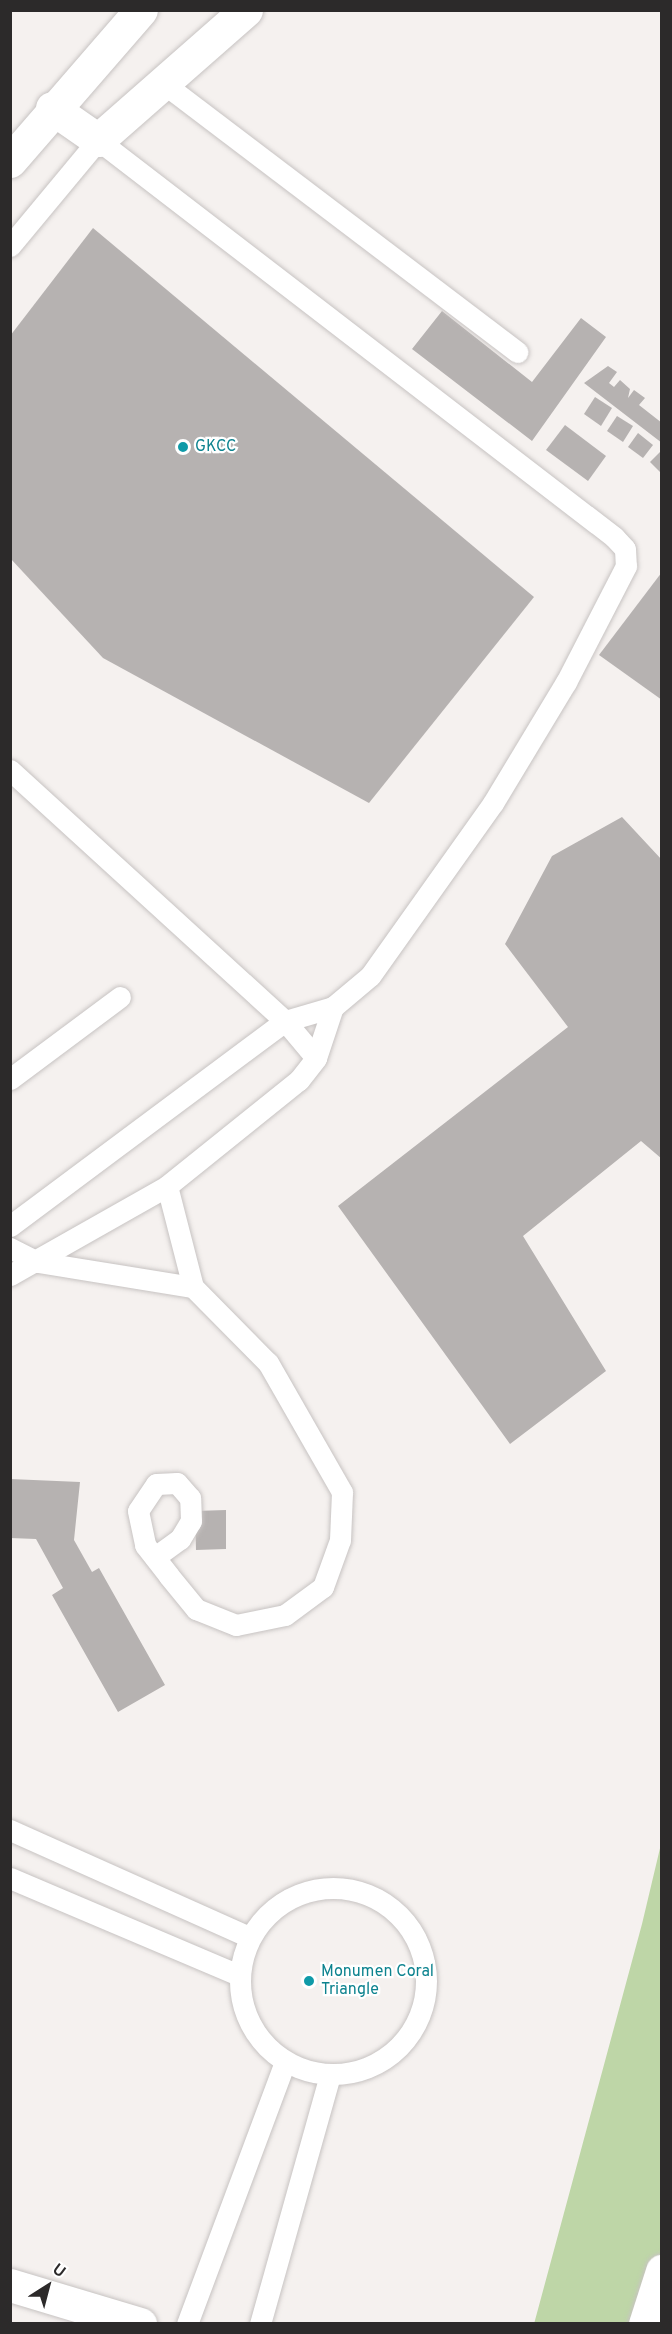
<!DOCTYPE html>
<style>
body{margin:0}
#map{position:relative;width:672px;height:2334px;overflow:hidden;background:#f5f1ef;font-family:Overpass,sans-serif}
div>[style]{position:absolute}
.green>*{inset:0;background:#bed6a7}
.building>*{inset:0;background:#b6b2b1}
.roads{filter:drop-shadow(0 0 2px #c7c3c2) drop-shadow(0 0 2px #c7c3c2)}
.lane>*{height:21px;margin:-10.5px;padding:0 10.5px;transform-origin:10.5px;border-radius:10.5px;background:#fff}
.lane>.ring{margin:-10.5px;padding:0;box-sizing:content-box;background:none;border:21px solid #fff;border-radius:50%}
.street>*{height:33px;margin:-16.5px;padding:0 16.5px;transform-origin:16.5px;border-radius:16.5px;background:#fff}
.highway>*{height:33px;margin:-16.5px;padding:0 16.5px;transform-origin:16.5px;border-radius:16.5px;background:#fff}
.dots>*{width:16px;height:16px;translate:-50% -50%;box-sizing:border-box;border:3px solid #fff;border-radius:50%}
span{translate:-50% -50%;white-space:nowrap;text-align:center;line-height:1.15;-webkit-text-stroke:4.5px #fff;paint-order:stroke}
.culture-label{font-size:16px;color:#0d838f}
.left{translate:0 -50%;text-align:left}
.frame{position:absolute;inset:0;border:12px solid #2c2a2a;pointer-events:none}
.north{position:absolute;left:18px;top:2256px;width:60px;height:60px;-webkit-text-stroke:4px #fff;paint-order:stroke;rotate:36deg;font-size:16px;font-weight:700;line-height:24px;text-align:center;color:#2c2a2a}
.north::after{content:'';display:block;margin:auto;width:21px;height:27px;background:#2c2a2a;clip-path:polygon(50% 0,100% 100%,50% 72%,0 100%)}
</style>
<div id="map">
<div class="green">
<i style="clip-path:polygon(661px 1844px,661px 2323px,534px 2324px,642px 1924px)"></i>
</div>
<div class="building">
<i style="clip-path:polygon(93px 228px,534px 597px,369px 803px,103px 658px,10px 558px,10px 336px)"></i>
<i style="clip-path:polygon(442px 311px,532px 382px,581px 318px,606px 337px,532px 441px,412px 349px)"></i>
<i style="clip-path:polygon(608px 366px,617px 372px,609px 383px,614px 387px,620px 380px,630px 389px,628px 398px,634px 390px,645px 398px,639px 405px,662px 423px,662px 443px,584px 383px)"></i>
<i style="clip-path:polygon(595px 397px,612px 408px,601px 426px,584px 414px)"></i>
<i style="clip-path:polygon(617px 416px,633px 426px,623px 442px,607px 431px)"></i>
<i style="clip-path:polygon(565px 425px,606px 456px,588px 481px,546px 450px)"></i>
<i style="clip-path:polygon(638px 433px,653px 445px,643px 458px,628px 447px)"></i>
<i style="clip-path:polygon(662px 450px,662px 474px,650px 462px)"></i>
<i style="clip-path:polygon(662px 572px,662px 700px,599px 655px)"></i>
<i style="clip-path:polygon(622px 817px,662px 860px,662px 1159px,641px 1141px,523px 1236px,606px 1371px,510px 1444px,338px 1206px,568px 1027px,505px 944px,552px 856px)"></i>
<i style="clip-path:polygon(10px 1479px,80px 1482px,74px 1540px,92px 1572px,99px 1568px,165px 1685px,118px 1712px,52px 1595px,63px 1588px,36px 1539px,10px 1538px)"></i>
<i style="clip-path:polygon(226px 1510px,226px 1549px,196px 1550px,195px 1511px)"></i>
</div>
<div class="roads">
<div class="lane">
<i style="left:163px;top:83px;width:445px;rotate:37.2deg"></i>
<i style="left:10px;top:246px;width:138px;rotate:-50.3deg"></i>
<i style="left:98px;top:140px;width:651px;rotate:37.57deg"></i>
<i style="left:614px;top:537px;width:16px;rotate:47deg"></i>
<i style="left:625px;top:549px;width:17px;rotate:87deg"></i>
<i style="left:626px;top:566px;width:131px;rotate:117.3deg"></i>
<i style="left:566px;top:682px;width:141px;rotate:121.1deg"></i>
<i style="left:493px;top:803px;width:212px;rotate:125.4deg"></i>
<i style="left:370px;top:976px;width:48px;rotate:140deg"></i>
<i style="left:333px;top:1007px;width:50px;rotate:163.7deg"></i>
<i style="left:285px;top:1021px;width:343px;rotate:143.3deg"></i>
<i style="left:10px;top:770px;width:372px;rotate:42.4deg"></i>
<i style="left:285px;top:1021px;width:48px;rotate:50deg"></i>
<i style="left:10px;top:1079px;width:137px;rotate:-36.7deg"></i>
<i style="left:10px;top:1248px;width:31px;rotate:27deg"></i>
<i style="left:38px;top:1262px;width:157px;rotate:9.2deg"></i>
<i style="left:10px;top:1275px;width:180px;rotate:-29.5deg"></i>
<i style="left:167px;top:1186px;width:169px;rotate:-38.8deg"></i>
<i style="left:299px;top:1080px;width:28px;rotate:-52deg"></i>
<i style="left:316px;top:1058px;width:54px;rotate:-71.6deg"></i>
<i style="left:155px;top:1557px;width:31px;rotate:-36deg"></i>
<i style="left:180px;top:1539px;width:21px;rotate:-59deg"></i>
<i style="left:191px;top:1521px;width:23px;rotate:-92deg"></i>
<i style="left:190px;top:1498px;width:20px;rotate:-131deg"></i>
<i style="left:177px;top:1483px;width:21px;rotate:177deg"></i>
<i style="left:156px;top:1484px;width:32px;rotate:124deg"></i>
<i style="left:138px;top:1511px;width:35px;rotate:78deg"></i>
<i style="left:145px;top:1545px;width:39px;rotate:52deg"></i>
<i style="left:169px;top:1576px;width:43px;rotate:50.7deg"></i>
<i style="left:196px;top:1609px;width:43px;rotate:21.8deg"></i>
<i style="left:236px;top:1625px;width:50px;rotate:-11.5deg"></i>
<i style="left:285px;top:1615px;width:47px;rotate:-36.4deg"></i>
<i style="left:323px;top:1587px;width:50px;rotate:-70.1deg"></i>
<i style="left:340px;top:1540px;width:48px;rotate:-87.6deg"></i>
<i style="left:342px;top:1492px;width:149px;rotate:-119.8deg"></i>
<i style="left:268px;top:1363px;width:107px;rotate:-134.6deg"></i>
<i style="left:193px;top:1287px;width:104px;rotate:-104.4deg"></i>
<i style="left:10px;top:1830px;width:262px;rotate:24.1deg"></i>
<i style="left:10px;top:1878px;width:248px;rotate:23deg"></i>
<i class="ring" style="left:240px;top:1888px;width:165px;height:165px"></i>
<i style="left:187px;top:2324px;width:280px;rotate:-69.5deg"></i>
<i style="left:260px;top:2324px;width:259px;rotate:-74.3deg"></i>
</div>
<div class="street">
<i style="left:52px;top:108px;width:56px;rotate:34.8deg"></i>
<i style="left:98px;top:140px;width:197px;rotate:-41.3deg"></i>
<i style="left:10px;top:161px;width:200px;rotate:-49.1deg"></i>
<i style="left:645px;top:2324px;width:56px;rotate:-72.2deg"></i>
</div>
<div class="highway">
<i style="left:10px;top:2285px;width:136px;rotate:16.7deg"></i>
</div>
</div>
<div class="dots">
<i style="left:183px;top:447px;background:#0f9aa8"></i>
<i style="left:309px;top:1981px;background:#0f9aa8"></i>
</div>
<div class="culture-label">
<span class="left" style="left:195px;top:447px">GKCC</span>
<span class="left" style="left:321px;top:1981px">Monumen Coral<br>Triangle</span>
</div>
<div class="frame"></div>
<div class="north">U</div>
</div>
